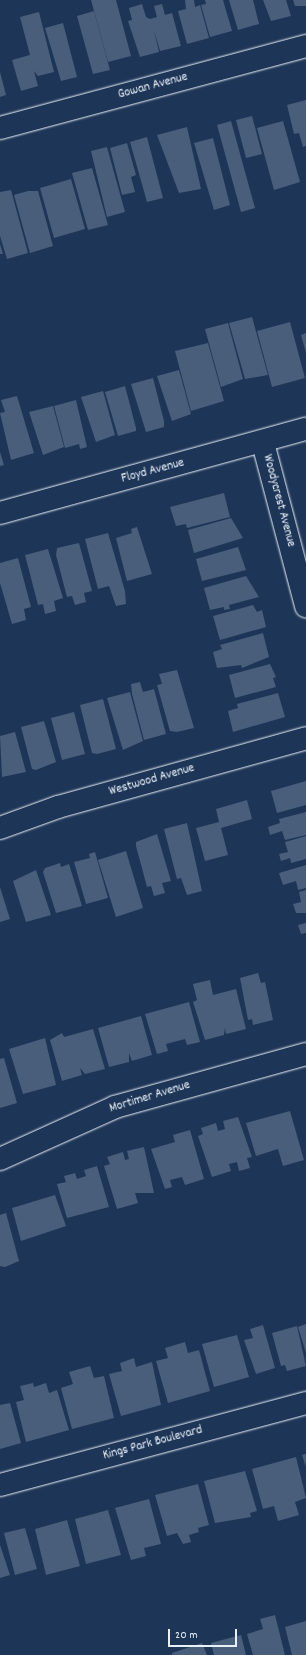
<!DOCTYPE html>
<style>
body{margin:0}
#map{position:relative;width:306px;height:1655px;overflow:hidden;background:#1d3557;font-family:Dekko,sans-serif}
div>[style]{position:absolute}
.building>*{inset:0;background:#495e7a}
.roads{filter:drop-shadow(0 0 1px #e8f1f8) drop-shadow(0 0 1px #e8f1f8)}
.minor>*{height:22px;margin:-11px;padding:0 11px;transform-origin:11px;border-radius:11px;background:#1d3557}
.tertiary>*{height:22px;margin:-11px;padding:0 11px;transform-origin:11px;border-radius:11px;background:#1d3557}
span{translate:-50% -50%;white-space:nowrap;text-align:center;line-height:1.15;-webkit-text-stroke:3.5px #1d3557;paint-order:stroke}
.street-label{font-size:13px;color:#e8f1f8}
.scale{position:absolute;left:168px;top:1629px;width:69px;height:18px;box-sizing:border-box;border:2px solid #e8f1f8;border-top:0;padding-left:5px;font-size:12px;line-height:14px;white-space:nowrap;color:#e8f1f8;-webkit-text-stroke:3px #1d3557;paint-order:stroke}
</style>
<div id="map">
<div class="building">
<i style="clip-path:polygon(91px 0,116px 0,131px 56px,108px 62px)"></i>
<i style="clip-path:polygon(185px 0,194px 0,195px 7px,200px 5px,209px 38px,187px 44px,178px 11px,186px 9px)"></i>
<i style="clip-path:polygon(205px 0,223px 0,232px 31px,210px 37px,201px 5px,206px 4px)"></i>
<i style="clip-path:polygon(229px 0,253px 0,259px 24px,238px 30px)"></i>
<i style="clip-path:polygon(263px 0,286px 0,291px 16px,271px 21px)"></i>
<i style="clip-path:polygon(293px 0,306px 0,306px 6px,295px 6px)"></i>
<i style="clip-path:polygon(142px 4px,146px 17px,150px 19px,157px 17px,154px 6px,162px 4px,165px 15px,172px 13px,181px 46px,160px 51px,154px 30px,159px 52px,140px 57px,128px 21px,132px 20px,129px 8px)"></i>
<i style="clip-path:polygon(94px 11px,110px 70px,93px 74px,77px 16px)"></i>
<i style="clip-path:polygon(39px 12px,54px 72px,38px 76px,34px 71px,38px 86px,21px 91px,12px 60px,30px 55px,20px 17px)"></i>
<i style="clip-path:polygon(63px 23px,77px 77px,61px 81px,45px 28px)"></i>
<i style="clip-path:polygon(0 72px,6px 95px,0 97px)"></i>
<i style="clip-path:polygon(306px 100px,306px 146px,303px 147px,299px 133px,294px 134px,287px 105px)"></i>
<i style="clip-path:polygon(252px 116px,262px 154px,246px 158px,236px 120px)"></i>
<i style="clip-path:polygon(231px 121px,255px 208px,241px 212px,217px 125px)"></i>
<i style="clip-path:polygon(283px 121px,300px 182px,274px 190px,257px 128px)"></i>
<i style="clip-path:polygon(187px 127px,201px 189px,179px 193px,157px 135px)"></i>
<i style="clip-path:polygon(147px 137px,163px 198px,147px 202px,130px 142px)"></i>
<i style="clip-path:polygon(213px 138px,230px 205px,214px 210px,194px 143px)"></i>
<i style="clip-path:polygon(127px 143px,136px 175px,131px 177px,135px 192px,122px 195px,110px 148px)"></i>
<i style="clip-path:polygon(107px 147px,125px 212px,107px 217px,91px 151px)"></i>
<i style="clip-path:polygon(92px 168px,108px 225px,88px 230px,72px 173px)"></i>
<i style="clip-path:polygon(71px 179px,85px 229px,54px 238px,40px 188px)"></i>
<i style="clip-path:polygon(11px 190px,28px 253px,7px 259px,0 236px,0 192px)"></i>
<i style="clip-path:polygon(28px 191px,38px 191px,53px 246px,30px 253px,14px 195px)"></i>
<i style="clip-path:polygon(0 244px,3px 254px,0 254px)"></i>
<i style="clip-path:polygon(252px 317px,268px 375px,245px 379px,229px 323px)"></i>
<i style="clip-path:polygon(290px 322px,305px 378px,272px 387px,257px 331px)"></i>
<i style="clip-path:polygon(228px 323px,243px 379px,221px 387px,205px 329px)"></i>
<i style="clip-path:polygon(306px 333px,306px 353px,301px 335px)"></i>
<i style="clip-path:polygon(208px 343px,224px 401px,191px 411px,175px 351px)"></i>
<i style="clip-path:polygon(179px 370px,191px 414px,172px 421px,157px 376px)"></i>
<i style="clip-path:polygon(153px 378px,164px 421px,164px 427px,146px 432px,131px 384px)"></i>
<i style="clip-path:polygon(125px 386px,136px 428px,136px 431px,118px 436px,105px 392px)"></i>
<i style="clip-path:polygon(103px 391px,115px 435px,96px 442px,81px 397px)"></i>
<i style="clip-path:polygon(17px 396px,34px 453px,11px 460px,0 413px,5px 412px,1px 400px)"></i>
<i style="clip-path:polygon(76px 400px,87px 447px,80px 449px,79px 444px,65px 448px,54px 406px)"></i>
<i style="clip-path:polygon(53px 406px,64px 447px,43px 455px,29px 412px)"></i>
<i style="clip-path:polygon(0 452px,4px 465px,0 466px)"></i>
<i style="clip-path:polygon(224px 493px,230px 517px,187px 528px,186px 524px,176px 526px,170px 507px)"></i>
<i style="clip-path:polygon(231px 518px,243px 538px,194px 553px,188px 530px)"></i>
<i style="clip-path:polygon(137px 527px,152px 574px,127px 581px,116px 538px,132px 533px,131px 529px)"></i>
<i style="clip-path:polygon(108px 533px,125px 591px,126px 604px,116px 606px,109px 586px,98px 589px,85px 539px)"></i>
<i style="clip-path:polygon(79px 543px,92px 591px,84px 593px,86px 602px,75px 605px,72px 596px,67px 597px,56px 555px,57px 548px)"></i>
<i style="clip-path:polygon(238px 547px,246px 570px,202px 581px,196px 559px)"></i>
<i style="clip-path:polygon(48px 549px,63px 598px,54px 601px,56px 611px,45px 614px,43px 604px,38px 605px,25px 555px)"></i>
<i style="clip-path:polygon(18px 558px,31px 607px,24px 609px,26px 620px,12px 624px,0 583px,0 563px)"></i>
<i style="clip-path:polygon(246px 576px,259px 597px,229px 605px,230px 609px,224px 610px,224px 607px,210px 610px,204px 588px)"></i>
<i style="clip-path:polygon(253px 605px,257px 612px,262px 610px,266px 627px,220px 640px,213px 616px)"></i>
<i style="clip-path:polygon(263px 633px,269px 657px,242px 668px,241px 665px,217px 668px,213px 652px,222px 649px,220px 645px)"></i>
<i style="clip-path:polygon(270px 664px,276px 677px,273px 678px,276px 687px,235px 698px,229px 675px)"></i>
<i style="clip-path:polygon(177px 670px,194px 728px,177px 732px,170px 731px,157px 685px,162px 684px,159px 674px)"></i>
<i style="clip-path:polygon(140px 682px,143px 692px,154px 689px,166px 734px,144px 740px,132px 694px,131px 684px)"></i>
<i style="clip-path:polygon(130px 692px,143px 741px,123px 750px,107px 698px)"></i>
<i style="clip-path:polygon(278px 693px,285px 717px,233px 732px,228px 711px,238px 708px,237px 704px)"></i>
<i style="clip-path:polygon(103px 699px,116px 749px,97px 754px,92px 753px,80px 705px)"></i>
<i style="clip-path:polygon(74px 712px,85px 754px,62px 760px,51px 718px)"></i>
<i style="clip-path:polygon(44px 721px,56px 762px,36px 770px,32px 769px,21px 727px)"></i>
<i style="clip-path:polygon(15px 732px,26px 772px,2px 777px,0 736px)"></i>
<i style="clip-path:polygon(306px 781px,306px 805px,277px 813px,271px 791px)"></i>
<i style="clip-path:polygon(247px 800px,252px 819px,221px 828px,228px 855px,205px 861px,196px 828px,219px 822px,216px 809px)"></i>
<i style="clip-path:polygon(306px 812px,306px 835px,285px 840px,282px 831px,270px 835px,268px 827px,280px 823px,279px 819px)"></i>
<i style="clip-path:polygon(187px 823px,202px 891px,187px 895px,181px 878px,177px 879px,164px 829px)"></i>
<i style="clip-path:polygon(157px 834px,171px 881px,162px 883px,165px 893px,154px 896px,151px 886px,147px 887px,136px 846px,136px 842px)"></i>
<i style="clip-path:polygon(306px 836px,306px 859px,291px 863px,290px 858px,281px 861px,279px 854px,288px 852px,285px 842px)"></i>
<i style="clip-path:polygon(126px 851px,143px 908px,116px 917px,98px 860px)"></i>
<i style="clip-path:polygon(95px 852px,108px 898px,86px 904px,74px 862px,90px 858px,89px 854px)"></i>
<i style="clip-path:polygon(60px 863px,61px 867px,69px 864px,82px 906px,56px 913px,43px 872px,45px 868px)"></i>
<i style="clip-path:polygon(306px 865px,306px 888px,298px 890px,296px 881px,283px 885px,279px 873px)"></i>
<i style="clip-path:polygon(36px 870px,51px 915px,26px 922px,13px 881px)"></i>
<i style="clip-path:polygon(0 887px,10px 919px,0 922px)"></i>
<i style="clip-path:polygon(306px 890px,306px 913px,296px 913px,293px 904px,301px 902px,299px 892px)"></i>
<i style="clip-path:polygon(306px 923px,306px 933px,301px 934px,298px 925px)"></i>
<i style="clip-path:polygon(258px 973px,261px 983px,265px 982px,273px 1020px,253px 1025px,252px 1019px,248px 1020px,240px 978px)"></i>
<i style="clip-path:polygon(210px 980px,213px 995px,236px 989px,246px 1029px,226px 1034px,225px 1028px,224px 1035px,205px 1040px,193px 1002px,197px 1000px,193px 984px)"></i>
<i style="clip-path:polygon(189px 1002px,200px 1042px,187px 1045px,185px 1039px,166px 1044px,168px 1051px,157px 1054px,145px 1014px)"></i>
<i style="clip-path:polygon(141px 1016px,152px 1055px,132px 1061px,129px 1053px,129px 1062px,109px 1067px,98px 1028px)"></i>
<i style="clip-path:polygon(93px 1029px,105px 1069px,85px 1074px,80px 1068px,82px 1075px,62px 1081px,50px 1040px,62px 1033px,64px 1037px)"></i>
<i style="clip-path:polygon(45px 1038px,56px 1085px,23px 1094px,9px 1049px)"></i>
<i style="clip-path:polygon(4px 1058px,17px 1103px,0 1108px,0 1059px)"></i>
<i style="clip-path:polygon(290px 1111px,304px 1160px,283px 1166px,278px 1149px,256px 1156px,246px 1123px)"></i>
<i style="clip-path:polygon(238px 1117px,252px 1157px,247px 1158px,250px 1168px,239px 1171px,237px 1162px,229px 1164px,231px 1171px,212px 1177px,198px 1136px,203px 1134px,201px 1128px,216px 1123px,218px 1131px,225px 1129px,223px 1121px)"></i>
<i style="clip-path:polygon(190px 1130px,204px 1179px,185px 1185px,182px 1177px,170px 1180px,172px 1187px,165px 1189px,151px 1149px,175px 1142px,173px 1135px)"></i>
<i style="clip-path:polygon(144px 1147px,154px 1193px,135px 1193px,138px 1203px,117px 1209px,104px 1166px,110px 1164px,107px 1157px,123px 1152px,125px 1160px,129px 1159px,127px 1151px)"></i>
<i style="clip-path:polygon(97px 1166px,109px 1207px,67px 1218px,57px 1184px,66px 1182px,64px 1176px,75px 1173px,77px 1179px,86px 1176px,84px 1170px)"></i>
<i style="clip-path:polygon(55px 1195px,66px 1226px,21px 1241px,12px 1208px)"></i>
<i style="clip-path:polygon(6px 1213px,19px 1261px,5px 1267px,0 1266px,0 1215px)"></i>
<i style="clip-path:polygon(306px 1324px,306px 1353px,298px 1327px)"></i>
<i style="clip-path:polygon(263px 1325px,275px 1368px,256px 1374px,244px 1340px,253px 1338px,250px 1329px)"></i>
<i style="clip-path:polygon(297px 1326px,306px 1366px,287px 1371px,285px 1365px,281px 1366px,272px 1333px)"></i>
<i style="clip-path:polygon(237px 1335px,249px 1377px,214px 1387px,202px 1344px)"></i>
<i style="clip-path:polygon(185px 1342px,188px 1353px,199px 1350px,210px 1391px,168px 1403px,156px 1361px,168px 1358px,165px 1348px)"></i>
<i style="clip-path:polygon(134px 1358px,136px 1367px,152px 1362px,161px 1405px,121px 1416px,109px 1374px,122px 1371px,120px 1363px)"></i>
<i style="clip-path:polygon(90px 1366px,94px 1378px,104px 1376px,114px 1418px,72px 1429px,61px 1388px,73px 1384px,69px 1372px)"></i>
<i style="clip-path:polygon(33px 1383px,34px 1387px,46px 1383px,49px 1393px,57px 1390px,69px 1430px,26px 1442px,16px 1402px,24px 1400px,20px 1386px)"></i>
<i style="clip-path:polygon(10px 1403px,21px 1443px,0 1449px,0 1405px)"></i>
<i style="clip-path:polygon(306px 1454px,306px 1467px,302px 1455px)"></i>
<i style="clip-path:polygon(296px 1457px,306px 1498px,295px 1502px,299px 1515px,278px 1521px,274px 1506px,263px 1509px,252px 1469px)"></i>
<i style="clip-path:polygon(245px 1471px,257px 1511px,250px 1513px,251px 1517px,215px 1523px,204px 1481px)"></i>
<i style="clip-path:polygon(198px 1484px,209px 1525px,198px 1528px,199px 1532px,189px 1535px,191px 1542px,183px 1544px,177px 1533px,167px 1536px,155px 1495px)"></i>
<i style="clip-path:polygon(149px 1499px,161px 1544px,144px 1548px,146px 1556px,131px 1560px,115px 1508px)"></i>
<i style="clip-path:polygon(108px 1510px,121px 1555px,86px 1564px,75px 1519px)"></i>
<i style="clip-path:polygon(67px 1520px,80px 1566px,46px 1575px,35px 1529px)"></i>
<i style="clip-path:polygon(25px 1528px,37px 1569px,15px 1575px,4px 1533px)"></i>
<i style="clip-path:polygon(0 1545px,10px 1575px,0 1578px)"></i>
<i style="clip-path:polygon(275px 1615px,285px 1655px,253px 1655px,247px 1634px,263px 1629px,260px 1619px)"></i>
<i style="clip-path:polygon(306px 1621px,306px 1655px,292px 1655px,285px 1627px)"></i>
<i style="clip-path:polygon(241px 1635px,246px 1655px,214px 1655px,211px 1643px)"></i>
<i style="clip-path:polygon(202px 1643px,207px 1655px,172px 1655px,172px 1653px)"></i>
</div>
<div class="roads">
<div class="minor">
<i style="left:0;top:128px;width:317px;rotate:-15deg"></i>
<i style="left:263px;top:443px;width:169px;rotate:75.2deg"></i>
<i style="left:0;top:513px;width:317px;rotate:-15.4deg"></i>
<i style="left:0;top:828px;width:62px;rotate:-19.9deg"></i>
<i style="left:58px;top:807px;width:257px;rotate:-15.5deg"></i>
<i style="left:0;top:1485px;width:317px;rotate:-15deg"></i>
</div>
<div class="tertiary">
<i style="left:0;top:1159px;width:126px;rotate:-24.3deg"></i>
<i style="left:115px;top:1107px;width:198px;rotate:-15.5deg"></i>
</div>
</div>
<div class="street-label">
<span style="left:153px;top:87px;rotate:-15deg">Gowan Avenue</span>
<span style="left:153px;top:472px;rotate:-15deg">Floyd Avenue</span>
<span style="left:278px;top:501px;rotate:75deg">Woodycrest Avenue</span>
<span style="left:152px;top:781px;rotate:-16deg">Westwood Avenue</span>
<span style="left:150px;top:1098px;rotate:-17deg">Mortimer Avenue</span>
<span style="left:153px;top:1444px;rotate:-15deg">Kings Park Boulevard</span>
</div>
<div class="scale">20 m</div>
</div>
